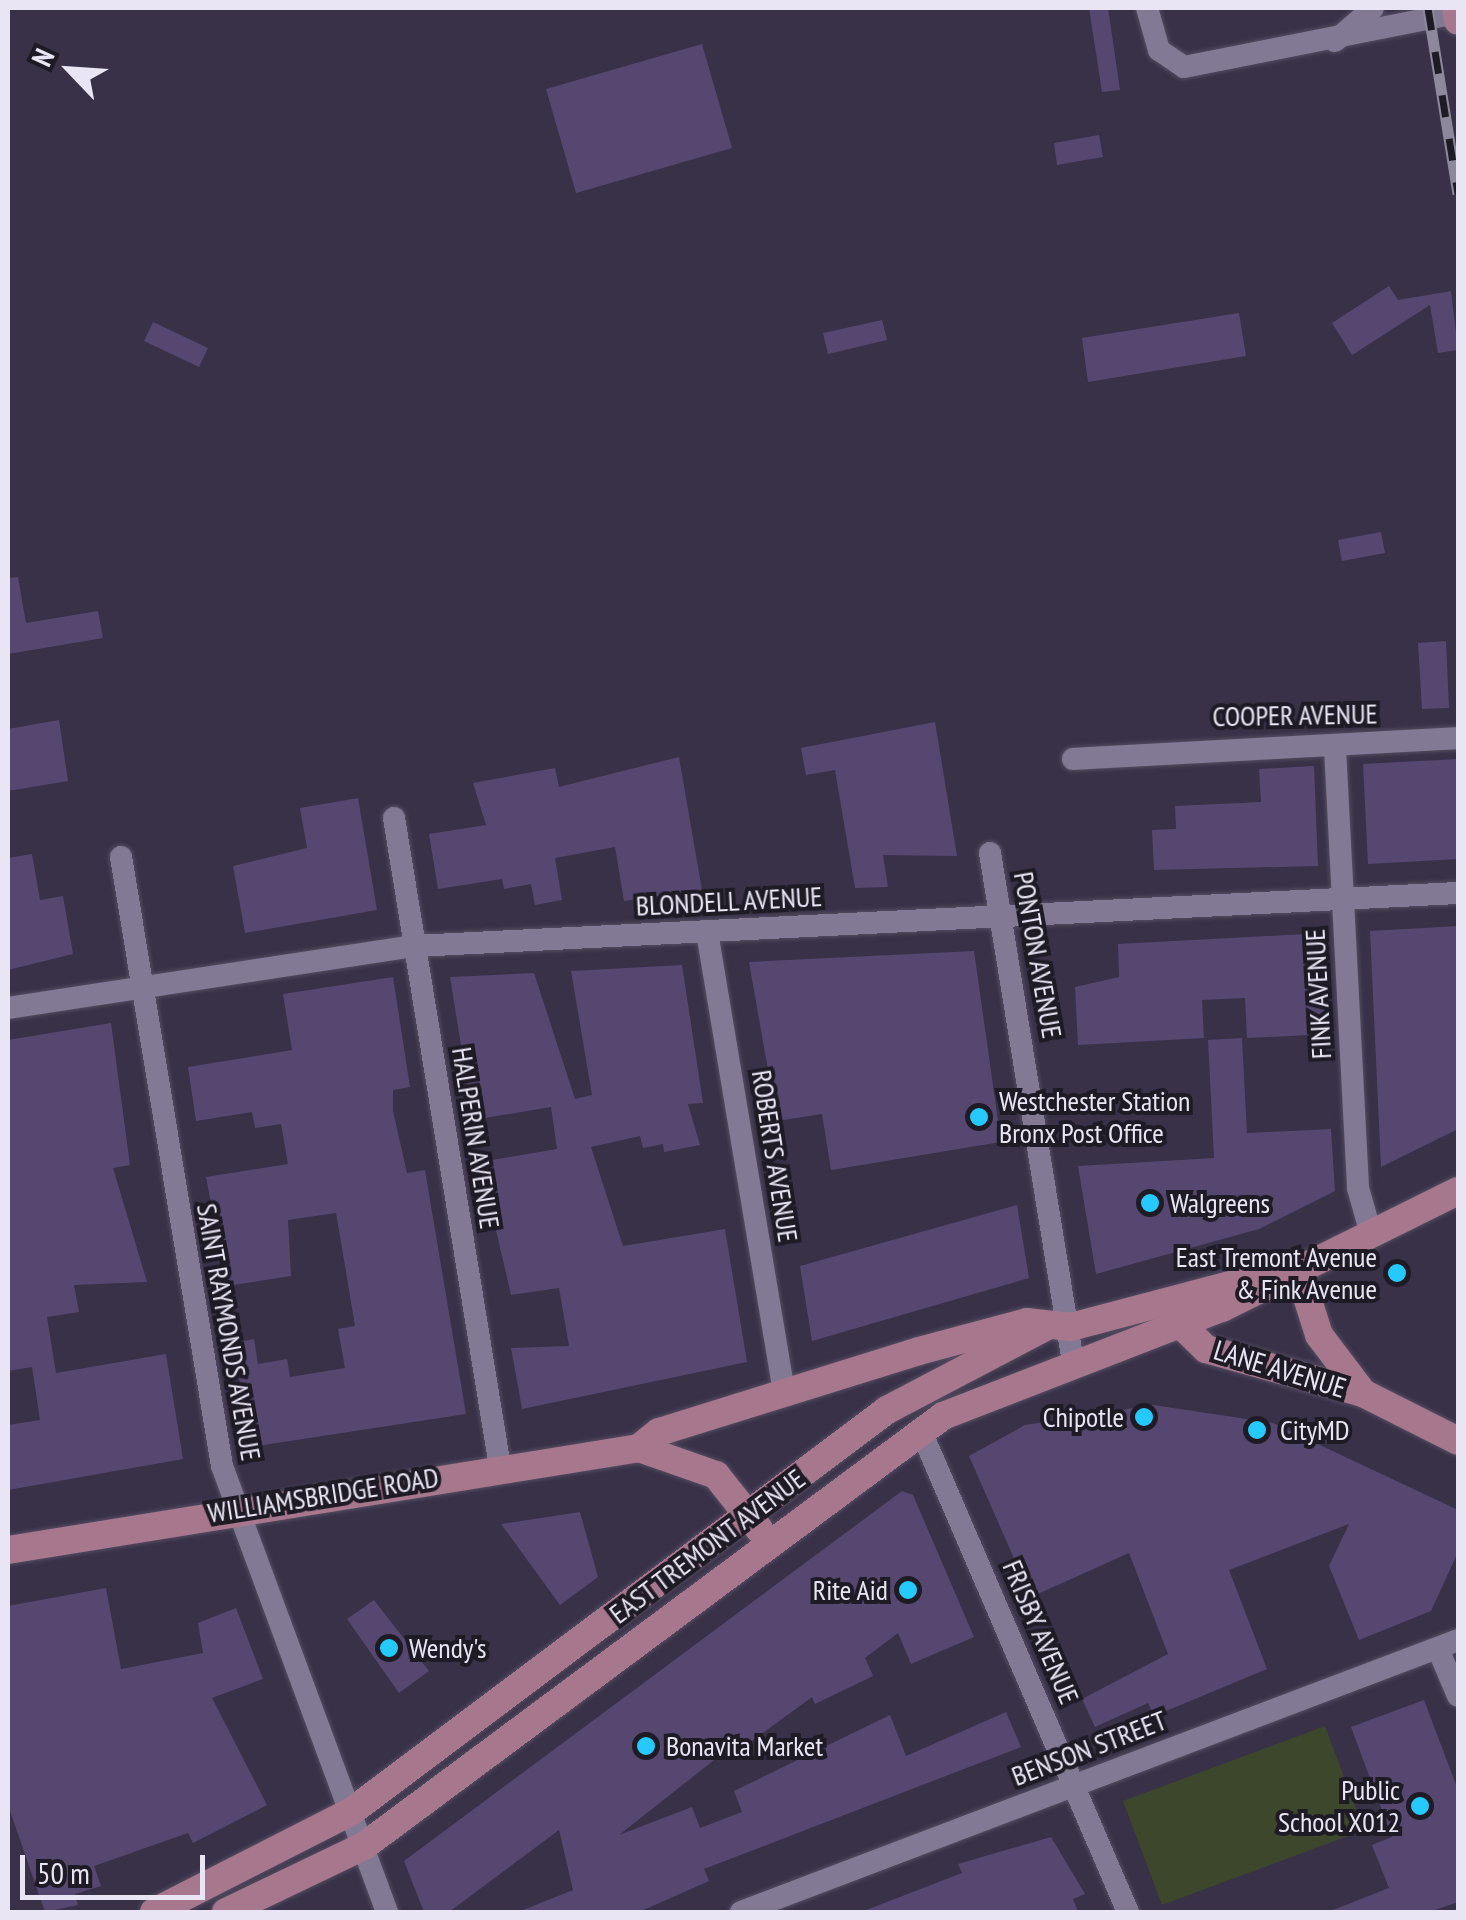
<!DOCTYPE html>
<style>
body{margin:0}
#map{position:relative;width:1466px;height:1920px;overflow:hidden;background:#383148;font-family:"PT Sans Narrow",sans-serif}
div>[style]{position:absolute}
.green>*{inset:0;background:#3d472c}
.building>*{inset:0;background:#564771}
.roads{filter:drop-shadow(0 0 2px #544d61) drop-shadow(0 0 2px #544d61)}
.minor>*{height:22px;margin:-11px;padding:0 11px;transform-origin:11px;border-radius:11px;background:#827a94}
.secondary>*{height:28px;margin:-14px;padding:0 14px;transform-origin:14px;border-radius:14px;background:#a7778e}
.rail>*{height:11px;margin-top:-5.5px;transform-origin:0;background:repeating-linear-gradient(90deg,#1e1b25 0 22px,#8e889c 0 44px);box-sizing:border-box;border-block:2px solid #8e889c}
.dots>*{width:28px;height:28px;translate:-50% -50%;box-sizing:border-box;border:5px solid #1e1b25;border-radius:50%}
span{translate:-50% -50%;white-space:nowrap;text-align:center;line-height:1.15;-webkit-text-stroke:8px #1e1b25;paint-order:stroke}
.street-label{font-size:28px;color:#e9e5f4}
.poi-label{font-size:28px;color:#e9e5f4}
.left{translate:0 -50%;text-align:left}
.right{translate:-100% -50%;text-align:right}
.frame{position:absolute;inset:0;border:10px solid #e9e5f4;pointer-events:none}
.north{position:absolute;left:20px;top:20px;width:100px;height:100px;-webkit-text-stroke:8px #1e1b25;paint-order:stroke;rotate:295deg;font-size:28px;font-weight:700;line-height:40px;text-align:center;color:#e9e5f4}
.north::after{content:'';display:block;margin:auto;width:35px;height:45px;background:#e9e5f4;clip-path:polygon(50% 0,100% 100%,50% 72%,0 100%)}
.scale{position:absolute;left:20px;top:1855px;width:185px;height:45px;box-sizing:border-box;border:5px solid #e9e5f4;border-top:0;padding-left:12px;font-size:30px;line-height:35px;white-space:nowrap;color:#e9e5f4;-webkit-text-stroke:8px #1e1b25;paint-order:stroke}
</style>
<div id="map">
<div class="green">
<i style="clip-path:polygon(1325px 1726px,1364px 1830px,1162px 1905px,1123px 1801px)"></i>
</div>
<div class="building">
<i style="clip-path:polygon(1089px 8px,1108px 8px,1120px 90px,1102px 92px)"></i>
<i style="clip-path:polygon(702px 44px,732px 148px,576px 193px,546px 89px)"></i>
<i style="clip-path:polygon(1099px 135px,1103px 157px,1057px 165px,1054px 143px)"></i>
<i style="clip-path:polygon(1389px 286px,1398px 300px,1451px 291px,1458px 350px,1438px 353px,1430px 305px,1352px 355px,1332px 323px)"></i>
<i style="clip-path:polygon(1239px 313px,1246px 356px,1088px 382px,1082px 338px)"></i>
<i style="clip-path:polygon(882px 320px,887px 340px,828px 354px,823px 333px)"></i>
<i style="clip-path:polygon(153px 322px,208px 348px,199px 367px,144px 341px)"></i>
<i style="clip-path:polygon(1381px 532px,1385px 553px,1342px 561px,1338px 540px)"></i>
<i style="clip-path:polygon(18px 577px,26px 623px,98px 611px,103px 638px,8px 654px,8px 578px)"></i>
<i style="clip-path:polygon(1446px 641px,1449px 708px,1422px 709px,1418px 643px)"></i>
<i style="clip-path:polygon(59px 720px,68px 781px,8px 791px,8px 729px)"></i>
<i style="clip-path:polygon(935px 722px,957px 856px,883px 855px,888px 887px,855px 888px,835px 770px,806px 775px,801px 748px)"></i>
<i style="clip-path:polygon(679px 757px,702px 890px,624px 901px,615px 847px,555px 858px,562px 900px,535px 905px,531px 884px,504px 889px,502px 879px,438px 889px,429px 834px,486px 825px,473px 783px,555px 768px,559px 787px)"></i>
<i style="clip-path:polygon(1458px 759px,1458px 859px,1368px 864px,1363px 764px)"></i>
<i style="clip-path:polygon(1314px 766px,1318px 866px,1154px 870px,1152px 830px,1176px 829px,1175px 806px,1261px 802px,1259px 769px)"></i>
<i style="clip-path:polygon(358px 798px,377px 910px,245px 933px,233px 866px,307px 848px,300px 808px)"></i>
<i style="clip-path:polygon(32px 854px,40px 900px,63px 896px,73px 954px,8px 970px,8px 858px)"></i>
<i style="clip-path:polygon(1458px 926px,1458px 1129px,1381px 1167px,1370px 931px)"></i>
<i style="clip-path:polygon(1324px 933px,1329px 1034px,1247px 1038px,1245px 998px,1202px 1000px,1204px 1038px,1078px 1045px,1075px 987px,1119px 977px,1118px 944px)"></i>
<i style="clip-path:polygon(974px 951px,1001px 1142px,831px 1170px,822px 1114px,777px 1121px,749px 962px)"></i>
<i style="clip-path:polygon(682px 965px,703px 1103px,688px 1104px,700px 1145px,664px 1152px,663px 1144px,643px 1148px,640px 1136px,591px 1147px,623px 1246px,725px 1229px,747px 1362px,522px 1409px,511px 1348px,569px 1346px,559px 1288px,511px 1295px,486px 1187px,497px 1185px,492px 1160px,557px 1149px,551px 1107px,473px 1120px,450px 977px,534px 973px,575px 1099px,592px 1095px,571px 971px)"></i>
<i style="clip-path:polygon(393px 977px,410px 1087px,393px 1090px,393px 1111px,407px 1173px,425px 1170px,466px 1414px,251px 1447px,233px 1343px,254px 1339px,258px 1364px,287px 1359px,290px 1377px,345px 1368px,338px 1329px,355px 1326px,342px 1248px,336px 1213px,288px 1220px,291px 1276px,227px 1286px,206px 1177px,288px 1164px,281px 1124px,255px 1128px,252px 1112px,196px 1121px,188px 1067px,292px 1050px,283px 994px)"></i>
<i style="clip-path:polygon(111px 1023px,130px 1165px,113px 1168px,147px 1282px,74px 1285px,79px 1312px,47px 1317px,56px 1373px,166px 1354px,183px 1459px,8px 1490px,8px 1425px,40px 1420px,32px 1367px,8px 1371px,8px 1040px)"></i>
<i style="clip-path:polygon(1242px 1038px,1247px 1133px,1331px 1129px,1335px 1191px,1259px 1229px,1096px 1274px,1078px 1166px,1214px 1158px,1208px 1040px)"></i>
<i style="clip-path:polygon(1017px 1205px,1029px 1278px,812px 1341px,800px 1266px)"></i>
<i style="clip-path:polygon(1153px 1405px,1273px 1423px,1458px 1510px,1458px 1552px,1431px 1611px,1359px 1640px,1329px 1566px,1349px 1524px,1229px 1570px,1267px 1669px,1154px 1716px,1148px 1703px,1095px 1727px,1082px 1699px,1168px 1654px,1129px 1553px,1031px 1597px,969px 1456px,1025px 1425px)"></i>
<i style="clip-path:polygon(902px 1491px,913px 1495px,974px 1637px,911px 1664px,898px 1633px,865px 1658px,873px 1676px,815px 1704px,812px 1697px,745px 1746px,742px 1738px,619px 1835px,692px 1807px,700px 1828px,742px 1812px,734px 1791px,890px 1715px,906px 1756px,1006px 1712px,1021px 1747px,704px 1869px,709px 1881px,639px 1912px,518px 1912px,573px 1890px,559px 1830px,449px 1912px,424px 1912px,404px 1861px)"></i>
<i style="clip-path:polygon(580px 1512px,598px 1577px,560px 1605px,501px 1524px)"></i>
<i style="clip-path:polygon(106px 1588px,121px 1669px,203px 1653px,198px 1623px,236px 1608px,263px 1679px,212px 1698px,267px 1805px,193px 1843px,188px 1833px,94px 1866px,101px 1886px,75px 1894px,78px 1905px,45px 1912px,8px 1805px,8px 1606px)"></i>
<i style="clip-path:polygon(374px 1600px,429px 1671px,399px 1693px,347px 1619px)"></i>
<i style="clip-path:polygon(1424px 1700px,1458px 1790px,1458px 1902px,1429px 1912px,1328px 1912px,1389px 1888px,1372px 1845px,1392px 1837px,1351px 1727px)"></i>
<i style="clip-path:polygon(1051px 1837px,1085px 1894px,1073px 1899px,1078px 1912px,861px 1912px,962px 1873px,958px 1864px)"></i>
</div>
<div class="roads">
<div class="minor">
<i style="left:1147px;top:8px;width:44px;rotate:74.1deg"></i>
<i style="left:1159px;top:50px;width:30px;rotate:34deg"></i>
<i style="left:1184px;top:67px;width:278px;rotate:-11.2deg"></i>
<i style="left:1335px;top:41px;width:50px;rotate:-41deg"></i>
<i style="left:1335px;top:748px;width:441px;rotate:87deg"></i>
<i style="left:1358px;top:1188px;width:48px;rotate:74.2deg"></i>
<i style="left:1073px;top:759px;width:386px;rotate:-3.1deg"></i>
<i style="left:394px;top:818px;width:658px;rotate:80.72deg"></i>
<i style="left:990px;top:853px;width:516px;rotate:80.74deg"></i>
<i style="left:121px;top:857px;width:617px;rotate:80.58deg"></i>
<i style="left:222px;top:1466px;width:476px;rotate:69.7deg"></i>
<i style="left:707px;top:932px;width:464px;rotate:80.5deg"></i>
<i style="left:8px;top:1008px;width:412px;rotate:-8.7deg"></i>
<i style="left:415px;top:946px;width:1044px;rotate:-2.91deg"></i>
<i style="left:921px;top:1431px;width:524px;rotate:66.72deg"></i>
<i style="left:1438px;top:1649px;width:51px;rotate:66.9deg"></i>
<i style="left:741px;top:1912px;width:767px;rotate:-20.77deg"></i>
</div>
<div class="secondary">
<i style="left:1456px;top:8px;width:13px;rotate:81deg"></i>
<i style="left:1298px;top:1269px;width:69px;rotate:72.3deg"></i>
<i style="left:1319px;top:1335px;width:73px;rotate:52.8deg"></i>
<i style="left:1171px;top:1315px;width:49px;rotate:44.2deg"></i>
<i style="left:1206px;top:1349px;width:163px;rotate:15.7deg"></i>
<i style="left:1363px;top:1393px;width:106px;rotate:26.8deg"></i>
<i style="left:639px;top:1448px;width:26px;rotate:-39deg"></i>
<i style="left:659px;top:1432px;width:272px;rotate:-17.3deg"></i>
<i style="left:919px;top:1351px;width:112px;rotate:-15deg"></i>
<i style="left:1027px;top:1322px;width:44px;rotate:6.5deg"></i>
<i style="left:1071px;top:1327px;width:207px;rotate:-14.8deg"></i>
<i style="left:8px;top:1550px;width:639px;rotate:-9.18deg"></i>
<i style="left:639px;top:1448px;width:82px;rotate:19.3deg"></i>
<i style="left:716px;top:1475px;width:69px;rotate:51.5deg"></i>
<i style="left:154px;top:1912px;width:222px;rotate:-27deg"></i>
<i style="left:352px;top:1811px;width:669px;rotate:-36.85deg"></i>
<i style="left:887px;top:1410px;width:178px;rotate:-27.7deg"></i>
<i style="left:226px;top:1912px;width:153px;rotate:-25.6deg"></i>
<i style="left:364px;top:1846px;width:721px;rotate:-36.6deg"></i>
<i style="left:943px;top:1416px;width:299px;rotate:-21.2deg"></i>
<i style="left:1222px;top:1308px;width:263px;rotate:-26.4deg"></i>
</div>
</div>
<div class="rail">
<i style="left:1428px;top:8px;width:188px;rotate:80.8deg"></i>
</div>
<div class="dots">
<i style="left:979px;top:1117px;background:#25c9fe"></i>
<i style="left:1150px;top:1203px;background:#25c9fe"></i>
<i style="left:1397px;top:1273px;background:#25c9fe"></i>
<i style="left:1144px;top:1417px;background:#25c9fe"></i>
<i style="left:1257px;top:1430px;background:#25c9fe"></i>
<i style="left:908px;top:1590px;background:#25c9fe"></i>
<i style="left:389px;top:1648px;background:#25c9fe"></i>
<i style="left:646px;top:1746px;background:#25c9fe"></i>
<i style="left:1420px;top:1806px;background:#25c9fe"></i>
</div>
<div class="street-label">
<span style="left:1295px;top:715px;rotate:-1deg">COOPER AVENUE</span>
<span style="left:729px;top:901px;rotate:-3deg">BLONDELL AVENUE</span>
<span style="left:1038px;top:955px;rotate:80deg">PONTON AVENUE</span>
<span style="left:1318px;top:994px;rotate:-93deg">FINK AVENUE</span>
<span style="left:476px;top:1138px;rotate:81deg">HALPERIN AVENUE</span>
<span style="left:775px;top:1156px;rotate:81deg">ROBERTS AVENUE</span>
<span style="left:229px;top:1332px;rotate:80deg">SAINT RAYMONDS AVENUE</span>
<span style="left:1280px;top:1369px;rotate:17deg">LANE AVENUE</span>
<span style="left:323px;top:1495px;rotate:-9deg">WILLIAMSBRIDGE ROAD</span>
<span style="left:707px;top:1546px;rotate:-37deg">EAST TREMONT AVENUE</span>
<span style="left:1041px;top:1632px;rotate:67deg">FRISBY AVENUE</span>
<span style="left:1089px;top:1748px;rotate:-21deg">BENSON STREET</span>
</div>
<div class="poi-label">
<span class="left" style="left:999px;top:1117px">Westchester Station<br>Bronx Post Office</span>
<span class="left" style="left:1170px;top:1203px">Walgreens</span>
<span class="right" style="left:1377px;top:1273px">East Tremont Avenue<br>&amp; Fink Avenue</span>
<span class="right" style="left:1124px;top:1417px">Chipotle</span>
<span class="left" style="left:1280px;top:1430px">CityMD</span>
<span class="right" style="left:888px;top:1590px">Rite Aid</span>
<span class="left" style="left:409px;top:1648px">Wendy's</span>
<span class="left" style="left:666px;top:1746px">Bonavita Market</span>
<span class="right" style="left:1400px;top:1806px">Public<br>School X012</span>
</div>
<div class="frame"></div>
<div class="north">N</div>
<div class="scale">50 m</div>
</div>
